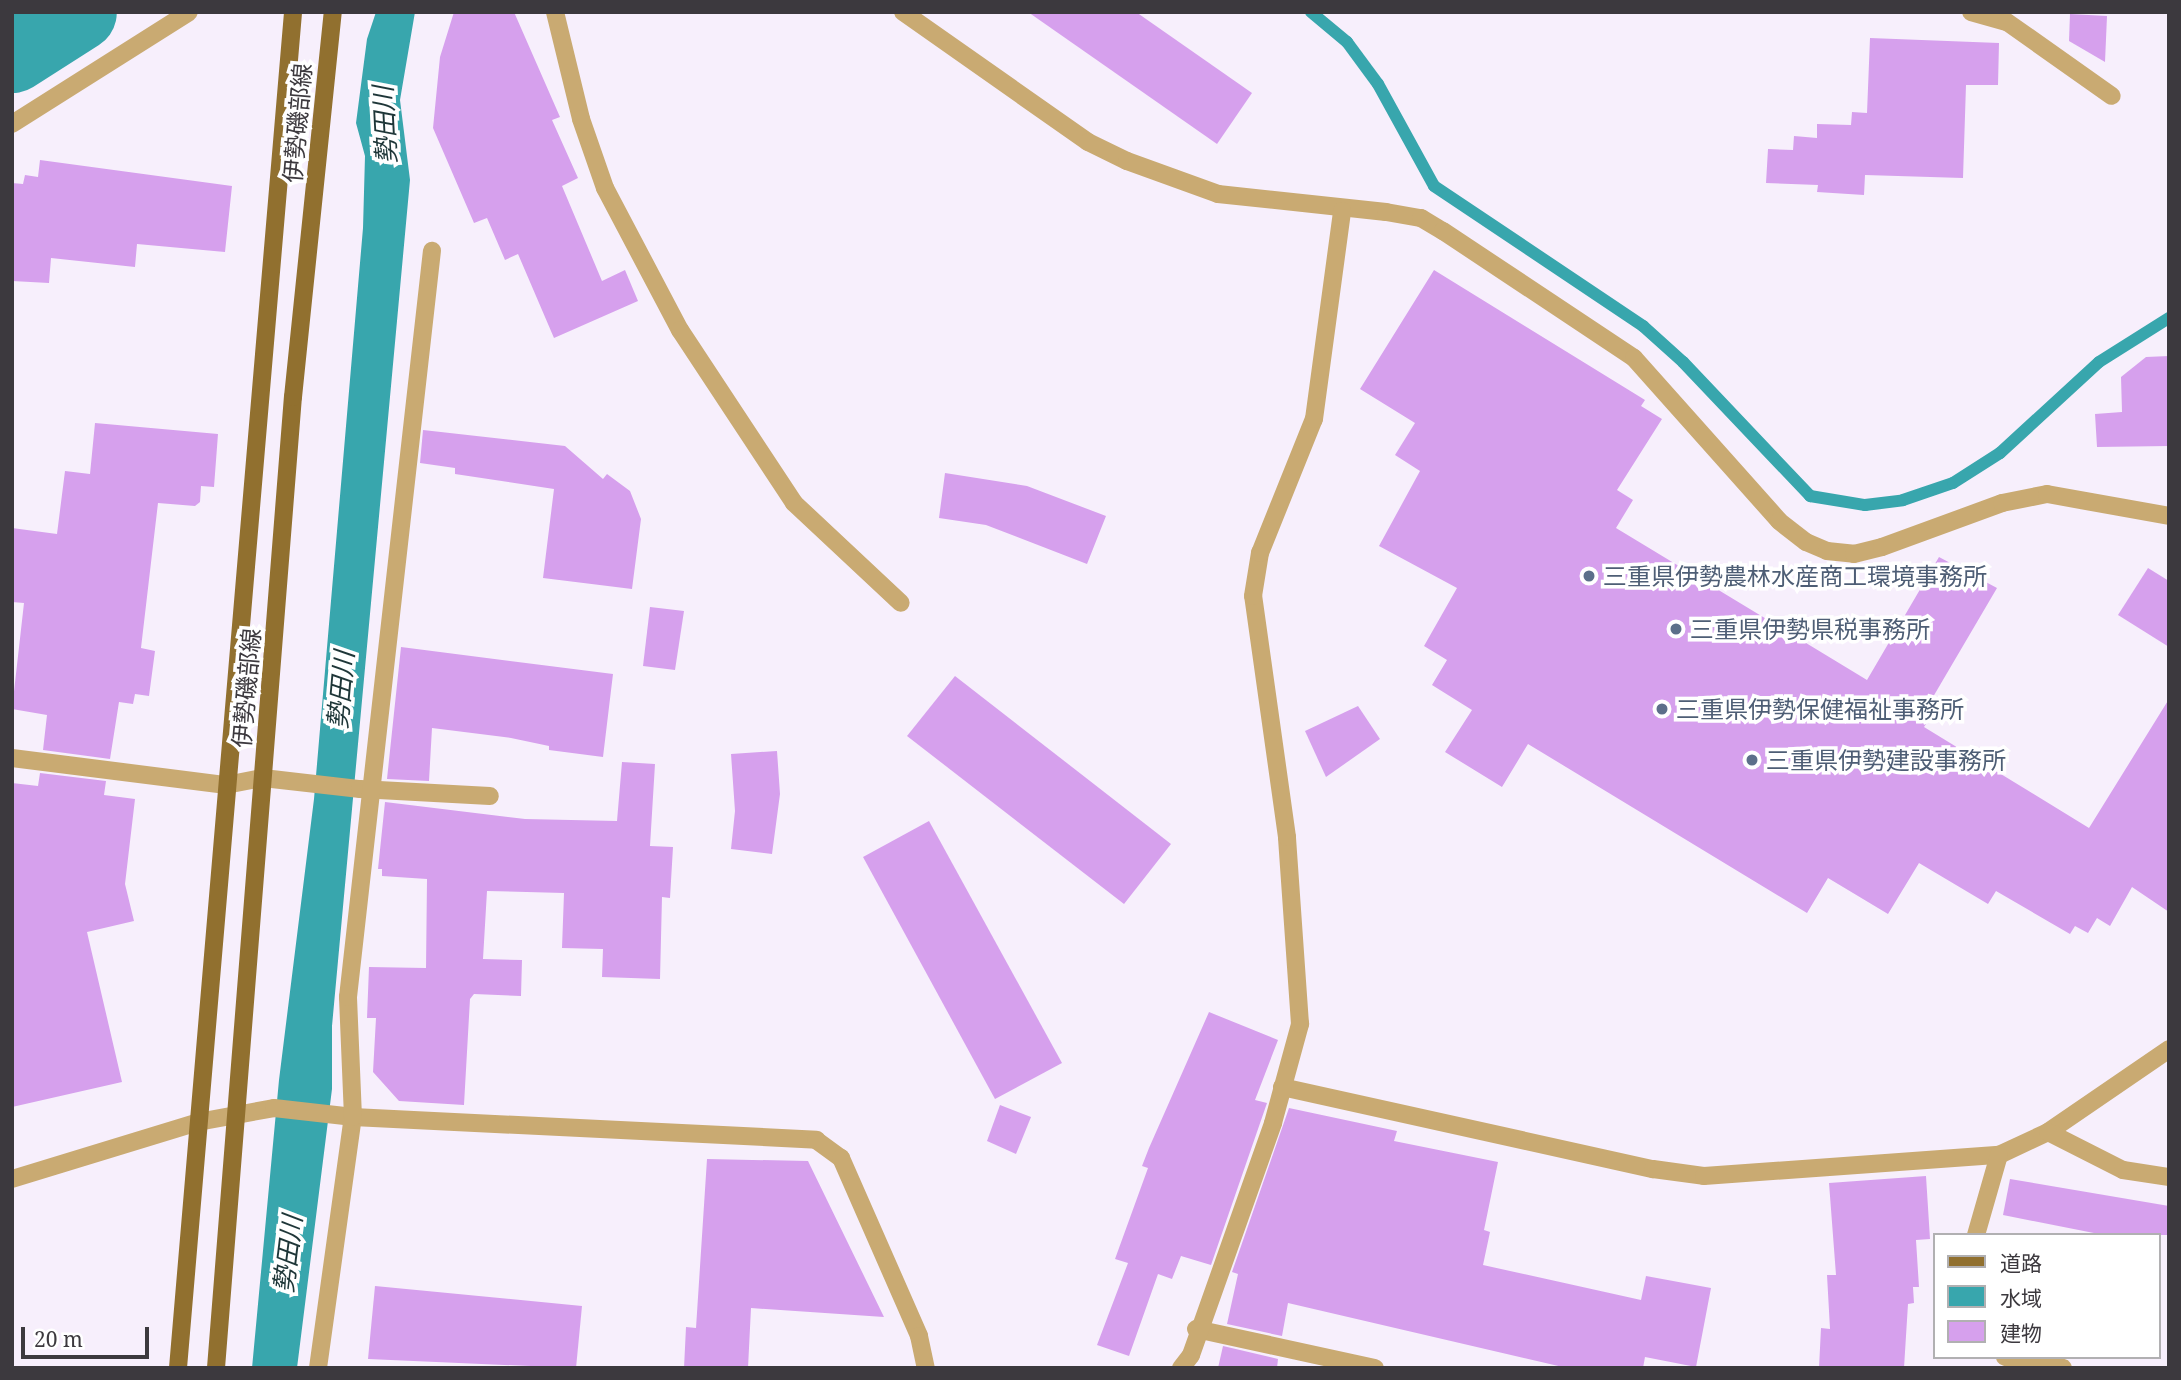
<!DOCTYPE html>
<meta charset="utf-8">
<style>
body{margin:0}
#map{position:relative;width:2181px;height:1380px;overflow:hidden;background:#f7effc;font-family:"Noto Serif","Noto Sans JP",serif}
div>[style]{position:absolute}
.water>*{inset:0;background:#38a6ad}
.stream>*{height:12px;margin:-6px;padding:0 6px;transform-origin:6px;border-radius:6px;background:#38a6ad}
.river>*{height:77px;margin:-38.5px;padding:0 38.5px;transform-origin:38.5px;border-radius:38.5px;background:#38a6ad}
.building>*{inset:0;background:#d6a0ed}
.minor>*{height:18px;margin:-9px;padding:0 9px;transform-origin:9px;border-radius:9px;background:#c9aa72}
.major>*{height:18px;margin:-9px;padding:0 9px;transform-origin:9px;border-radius:9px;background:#91702f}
.dots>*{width:19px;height:19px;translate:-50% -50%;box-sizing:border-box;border:4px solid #fff;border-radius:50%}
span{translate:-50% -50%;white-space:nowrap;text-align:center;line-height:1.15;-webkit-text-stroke:7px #fff;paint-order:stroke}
.street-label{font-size:24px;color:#3c393e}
.service-label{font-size:24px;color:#4e5e75}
.left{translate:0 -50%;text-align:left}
.water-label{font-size:26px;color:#1e3638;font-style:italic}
.frame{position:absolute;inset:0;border:14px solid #3c393e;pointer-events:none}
.legend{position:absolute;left:1933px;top:1233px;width:228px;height:126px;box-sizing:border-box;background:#fff;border:2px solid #b1b0b2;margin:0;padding:9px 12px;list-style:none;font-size:21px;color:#3c393e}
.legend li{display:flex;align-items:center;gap:14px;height:35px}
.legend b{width:35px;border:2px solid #b1b0b2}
.scale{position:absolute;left:21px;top:1327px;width:128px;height:32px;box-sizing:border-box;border:4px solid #3c393e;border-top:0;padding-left:9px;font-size:21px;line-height:24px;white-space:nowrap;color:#3c393e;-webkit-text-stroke:5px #fff;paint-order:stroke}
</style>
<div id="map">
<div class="water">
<i style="clip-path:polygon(376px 12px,415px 12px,400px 100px,410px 180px,332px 1026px,332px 1089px,297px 1368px,252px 1368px,279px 1080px,314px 799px,363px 228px,365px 156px,356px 123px,367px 39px)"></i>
</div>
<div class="stream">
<i style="left:1311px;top:12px;width:47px;rotate:39.8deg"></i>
<i style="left:1347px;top:42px;width:52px;rotate:53.6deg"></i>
<i style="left:1378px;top:84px;width:116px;rotate:61.2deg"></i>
<i style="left:1434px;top:186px;width:252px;rotate:33.8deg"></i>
<i style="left:1643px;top:326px;width:54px;rotate:42deg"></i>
<i style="left:1683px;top:362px;width:185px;rotate:46.5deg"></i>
<i style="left:1810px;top:496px;width:56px;rotate:9.3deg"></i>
<i style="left:1865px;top:505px;width:38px;rotate:-7deg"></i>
<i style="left:1903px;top:500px;width:53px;rotate:-18.8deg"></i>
<i style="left:1953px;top:483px;width:56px;rotate:-32.6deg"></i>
<i style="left:2000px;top:453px;width:134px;rotate:-42.6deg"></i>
<i style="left:2099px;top:362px;width:83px;rotate:-32.2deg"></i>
</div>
<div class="river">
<i style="left:12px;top:54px;width:78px;rotate:-32.5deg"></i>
</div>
<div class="building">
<i style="clip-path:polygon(454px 12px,514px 12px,560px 117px,552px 120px,578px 178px,562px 186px,602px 281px,625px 270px,638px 301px,554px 338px,518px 254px,505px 260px,487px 218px,474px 223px,433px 128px,440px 57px)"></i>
<i style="clip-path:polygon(1028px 12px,1136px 12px,1252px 93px,1217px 144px)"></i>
<i style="clip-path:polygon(2070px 14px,2107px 16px,2105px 62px,2069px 41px)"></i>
<i style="clip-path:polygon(1870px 38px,1999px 43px,1998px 85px,1966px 85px,1963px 178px,1865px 175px,1864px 195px,1817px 192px,1818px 185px,1766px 183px,1768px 149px,1793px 150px,1794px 136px,1817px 138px,1817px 124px,1851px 125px,1852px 112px,1867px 113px)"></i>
<i style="clip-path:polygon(40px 160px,232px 186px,225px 252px,137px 244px,135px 267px,51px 258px,49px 283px,12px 281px,12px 183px,23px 184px,25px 175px,38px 177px)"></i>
<i style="clip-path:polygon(1434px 270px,1645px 400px,1641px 406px,1662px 419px,1617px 490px,1633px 500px,1616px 528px,1867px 680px,1939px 557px,1997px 588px,1923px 714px,1930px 718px,1924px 727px,2089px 828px,2169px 699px,2169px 912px,2132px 887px,2110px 926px,2097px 918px,2088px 933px,2075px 926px,2070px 934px,1996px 891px,1988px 904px,1919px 863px,1888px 914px,1828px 878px,1807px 913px,1528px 744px,1502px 787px,1445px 752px,1472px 710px,1432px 685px,1447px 660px,1424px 646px,1457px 588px,1379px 546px,1420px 471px,1395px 455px,1415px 423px,1360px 389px)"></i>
<i style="clip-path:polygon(2169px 356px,2169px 446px,2097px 447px,2095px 414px,2122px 412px,2121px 377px,2146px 357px)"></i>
<i style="clip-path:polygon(95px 423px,218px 434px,214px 487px,201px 486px,200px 502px,195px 506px,158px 503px,141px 648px,155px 651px,149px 696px,135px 694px,133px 704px,119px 702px,110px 759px,43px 750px,47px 715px,12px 709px,24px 603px,12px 602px,12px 528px,57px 534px,65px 471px,90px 474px)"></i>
<i style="clip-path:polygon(423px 430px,565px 446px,603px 479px,607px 474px,630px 491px,641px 519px,632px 589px,543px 578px,554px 489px,455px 474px,455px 468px,420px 463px)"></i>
<i style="clip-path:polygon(945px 473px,1027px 486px,1106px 516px,1087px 564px,986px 525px,939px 518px)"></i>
<i style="clip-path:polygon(2148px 568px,2169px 581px,2169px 647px,2118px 615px)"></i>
<i style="clip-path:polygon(650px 607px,684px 611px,675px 670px,643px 666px)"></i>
<i style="clip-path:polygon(401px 647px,613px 674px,603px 757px,549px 750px,549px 746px,511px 738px,432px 728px,429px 781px,387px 779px)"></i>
<i style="clip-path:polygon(955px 676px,1171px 844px,1124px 904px,907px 736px)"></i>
<i style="clip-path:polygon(1358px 706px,1380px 739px,1326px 777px,1305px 731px)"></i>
<i style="clip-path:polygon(777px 751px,780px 794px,772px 854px,731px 849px,735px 811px,731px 754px)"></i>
<i style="clip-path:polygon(622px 762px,655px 764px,650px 846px,673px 847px,670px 898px,662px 897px,660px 979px,602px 977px,603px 949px,562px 948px,564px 893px,487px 891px,483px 959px,522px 960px,521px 996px,474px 994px,470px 999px,464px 1105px,399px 1101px,373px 1072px,376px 1018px,367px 1018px,369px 967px,426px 968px,427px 879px,382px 876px,382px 869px,378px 869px,385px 802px,525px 819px,617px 821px)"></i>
<i style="clip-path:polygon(40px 773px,106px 781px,104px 795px,135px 799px,125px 884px,134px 921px,87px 932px,122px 1082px,12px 1107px,12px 783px,38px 786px)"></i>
<i style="clip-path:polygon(929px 821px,1062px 1063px,995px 1099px,863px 857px)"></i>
<i style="clip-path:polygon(1209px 1012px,1278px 1040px,1255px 1100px,1267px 1103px,1211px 1265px,1181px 1256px,1172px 1279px,1158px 1274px,1129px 1356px,1097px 1345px,1128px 1263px,1115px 1259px,1148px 1168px,1142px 1166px,1149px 1148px)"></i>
<i style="clip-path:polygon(1000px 1105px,1031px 1117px,1016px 1154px,987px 1141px)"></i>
<i style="clip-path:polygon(1289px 1108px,1397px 1131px,1394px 1141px,1498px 1162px,1484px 1230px,1490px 1232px,1483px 1265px,1641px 1300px,1646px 1276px,1711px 1288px,1696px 1367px,1645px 1357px,1643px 1368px,1567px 1368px,1288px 1303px,1282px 1336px,1227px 1324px,1238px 1274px,1232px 1272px)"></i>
<i style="clip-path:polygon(707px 1159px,808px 1161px,884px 1317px,751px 1308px,748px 1368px,684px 1368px,686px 1327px,696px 1328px)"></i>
<i style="clip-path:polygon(1926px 1176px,1930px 1239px,1916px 1240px,1919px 1287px,1913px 1287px,1914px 1303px,1908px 1304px,1904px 1368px,1819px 1368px,1821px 1328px,1830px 1329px,1827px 1275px,1836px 1275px,1829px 1183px)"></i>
<i style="clip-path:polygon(2010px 1179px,2169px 1206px,2169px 1235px,2104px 1235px,2003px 1215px)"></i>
<i style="clip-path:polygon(375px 1286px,582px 1306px,576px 1368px,368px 1359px)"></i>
<i style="clip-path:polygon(1223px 1346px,1278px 1359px,1277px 1368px,1218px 1368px)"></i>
</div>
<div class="minor">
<i style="left:555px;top:12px;width:110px;rotate:76.3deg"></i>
<i style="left:581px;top:119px;width:73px;rotate:70.8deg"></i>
<i style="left:605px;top:188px;width:161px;rotate:62.2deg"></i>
<i style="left:680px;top:330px;width:207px;rotate:56.6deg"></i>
<i style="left:794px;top:503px;width:146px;rotate:43.1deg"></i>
<i style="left:903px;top:12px;width:226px;rotate:35.1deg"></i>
<i style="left:1088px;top:142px;width:43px;rotate:26deg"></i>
<i style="left:1127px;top:161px;width:97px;rotate:19.9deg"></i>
<i style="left:1218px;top:194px;width:169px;rotate:6.1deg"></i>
<i style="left:1386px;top:212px;width:36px;rotate:10deg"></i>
<i style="left:1421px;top:218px;width:26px;rotate:31deg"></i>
<i style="left:1443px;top:231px;width:229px;rotate:33.6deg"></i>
<i style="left:1634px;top:358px;width:218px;rotate:48.3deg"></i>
<i style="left:1779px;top:521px;width:34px;rotate:38deg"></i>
<i style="left:1806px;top:542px;width:23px;rotate:23deg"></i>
<i style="left:1827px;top:551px;width:27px;rotate:6deg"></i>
<i style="left:1854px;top:554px;width:29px;rotate:-14deg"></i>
<i style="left:1882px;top:547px;width:128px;rotate:-20.1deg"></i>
<i style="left:2002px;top:503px;width:46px;rotate:-11.3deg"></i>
<i style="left:2047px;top:494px;width:124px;rotate:10.2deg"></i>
<i style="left:1971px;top:12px;width:37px;rotate:16deg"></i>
<i style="left:2007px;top:22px;width:128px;rotate:35.2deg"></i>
<i style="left:12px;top:124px;width:209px;rotate:-32.3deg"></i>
<i style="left:12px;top:758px;width:216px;rotate:7.2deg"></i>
<i style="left:226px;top:785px;width:38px;rotate:-11deg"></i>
<i style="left:263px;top:778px;width:98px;rotate:6.5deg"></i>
<i style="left:360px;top:789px;width:130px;rotate:3.1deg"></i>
<i style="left:1282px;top:1087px;width:380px;rotate:12.5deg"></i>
<i style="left:1653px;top:1169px;width:51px;rotate:7.8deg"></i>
<i style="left:1704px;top:1176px;width:296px;rotate:-4.1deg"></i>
<i style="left:1999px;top:1155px;width:54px;rotate:-25.1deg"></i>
<i style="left:2048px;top:1132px;width:147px;rotate:-34.4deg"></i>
<i style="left:2048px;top:1132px;width:84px;rotate:26.9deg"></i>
<i style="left:2123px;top:1170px;width:47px;rotate:8.7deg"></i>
<i style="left:12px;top:1179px;width:195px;rotate:-17deg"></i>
<i style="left:198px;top:1122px;width:77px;rotate:-10.4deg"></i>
<i style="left:274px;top:1108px;width:80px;rotate:6.5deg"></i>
<i style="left:353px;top:1117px;width:464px;rotate:2.8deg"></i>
<i style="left:816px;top:1140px;width:31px;rotate:36deg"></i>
<i style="left:841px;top:1158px;width:194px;rotate:66.3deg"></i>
<i style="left:919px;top:1336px;width:33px;rotate:78deg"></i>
<i style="left:1976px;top:1235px;width:83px;rotate:-74deg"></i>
<i style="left:1196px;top:1329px;width:183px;rotate:12.3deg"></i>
<i style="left:2005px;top:1357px;width:59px;rotate:10.7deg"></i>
<i style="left:318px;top:1368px;width:253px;rotate:-82.1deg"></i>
<i style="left:353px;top:1117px;width:120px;rotate:-92.4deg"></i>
<i style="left:348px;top:997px;width:751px;rotate:-83.58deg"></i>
<i style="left:1181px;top:1368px;width:16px;rotate:-52deg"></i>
<i style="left:1191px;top:1355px;width:246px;rotate:-70.5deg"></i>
<i style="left:1273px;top:1123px;width:103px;rotate:-74.7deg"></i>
<i style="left:1300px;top:1024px;width:187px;rotate:-94deg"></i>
<i style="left:1287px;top:837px;width:243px;rotate:-98deg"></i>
<i style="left:1253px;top:596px;width:44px;rotate:-80.8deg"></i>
<i style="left:1260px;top:553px;width:144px;rotate:-68.1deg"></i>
<i style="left:1314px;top:419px;width:210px;rotate:-82.3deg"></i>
</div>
<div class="major">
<i style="left:178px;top:1368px;width:1361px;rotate:-85.15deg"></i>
<i style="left:216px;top:1368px;width:974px;rotate:-85.47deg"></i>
<i style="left:293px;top:397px;width:387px;rotate:-84.1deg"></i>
</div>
<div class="dots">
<i style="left:1589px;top:576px;background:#5c6f8a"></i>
<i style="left:1676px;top:629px;background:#5c6f8a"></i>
<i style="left:1662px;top:709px;background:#5c6f8a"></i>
<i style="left:1752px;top:760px;background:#5c6f8a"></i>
</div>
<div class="street-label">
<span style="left:297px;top:123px;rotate:-85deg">伊勢磯部線</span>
<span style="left:246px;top:688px;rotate:-85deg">伊勢磯部線</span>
</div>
<div class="service-label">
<span class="left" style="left:1603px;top:576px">三重県伊勢農林水産商工環境事務所</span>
<span class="left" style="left:1690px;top:629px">三重県伊勢県税事務所</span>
<span class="left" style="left:1676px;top:709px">三重県伊勢保健福祉事務所</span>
<span class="left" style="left:1766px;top:760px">三重県伊勢建設事務所</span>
</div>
<div class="water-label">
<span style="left:385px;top:125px;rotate:-93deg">勢田川</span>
<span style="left:341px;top:690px;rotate:-85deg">勢田川</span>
<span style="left:288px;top:1254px;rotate:-83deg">勢田川</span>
</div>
<div class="frame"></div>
<ul class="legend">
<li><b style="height:9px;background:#91702f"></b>道路</li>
<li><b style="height:19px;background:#38a6ad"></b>水域</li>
<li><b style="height:19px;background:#d6a0ed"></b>建物</li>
</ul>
<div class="scale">20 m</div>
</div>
